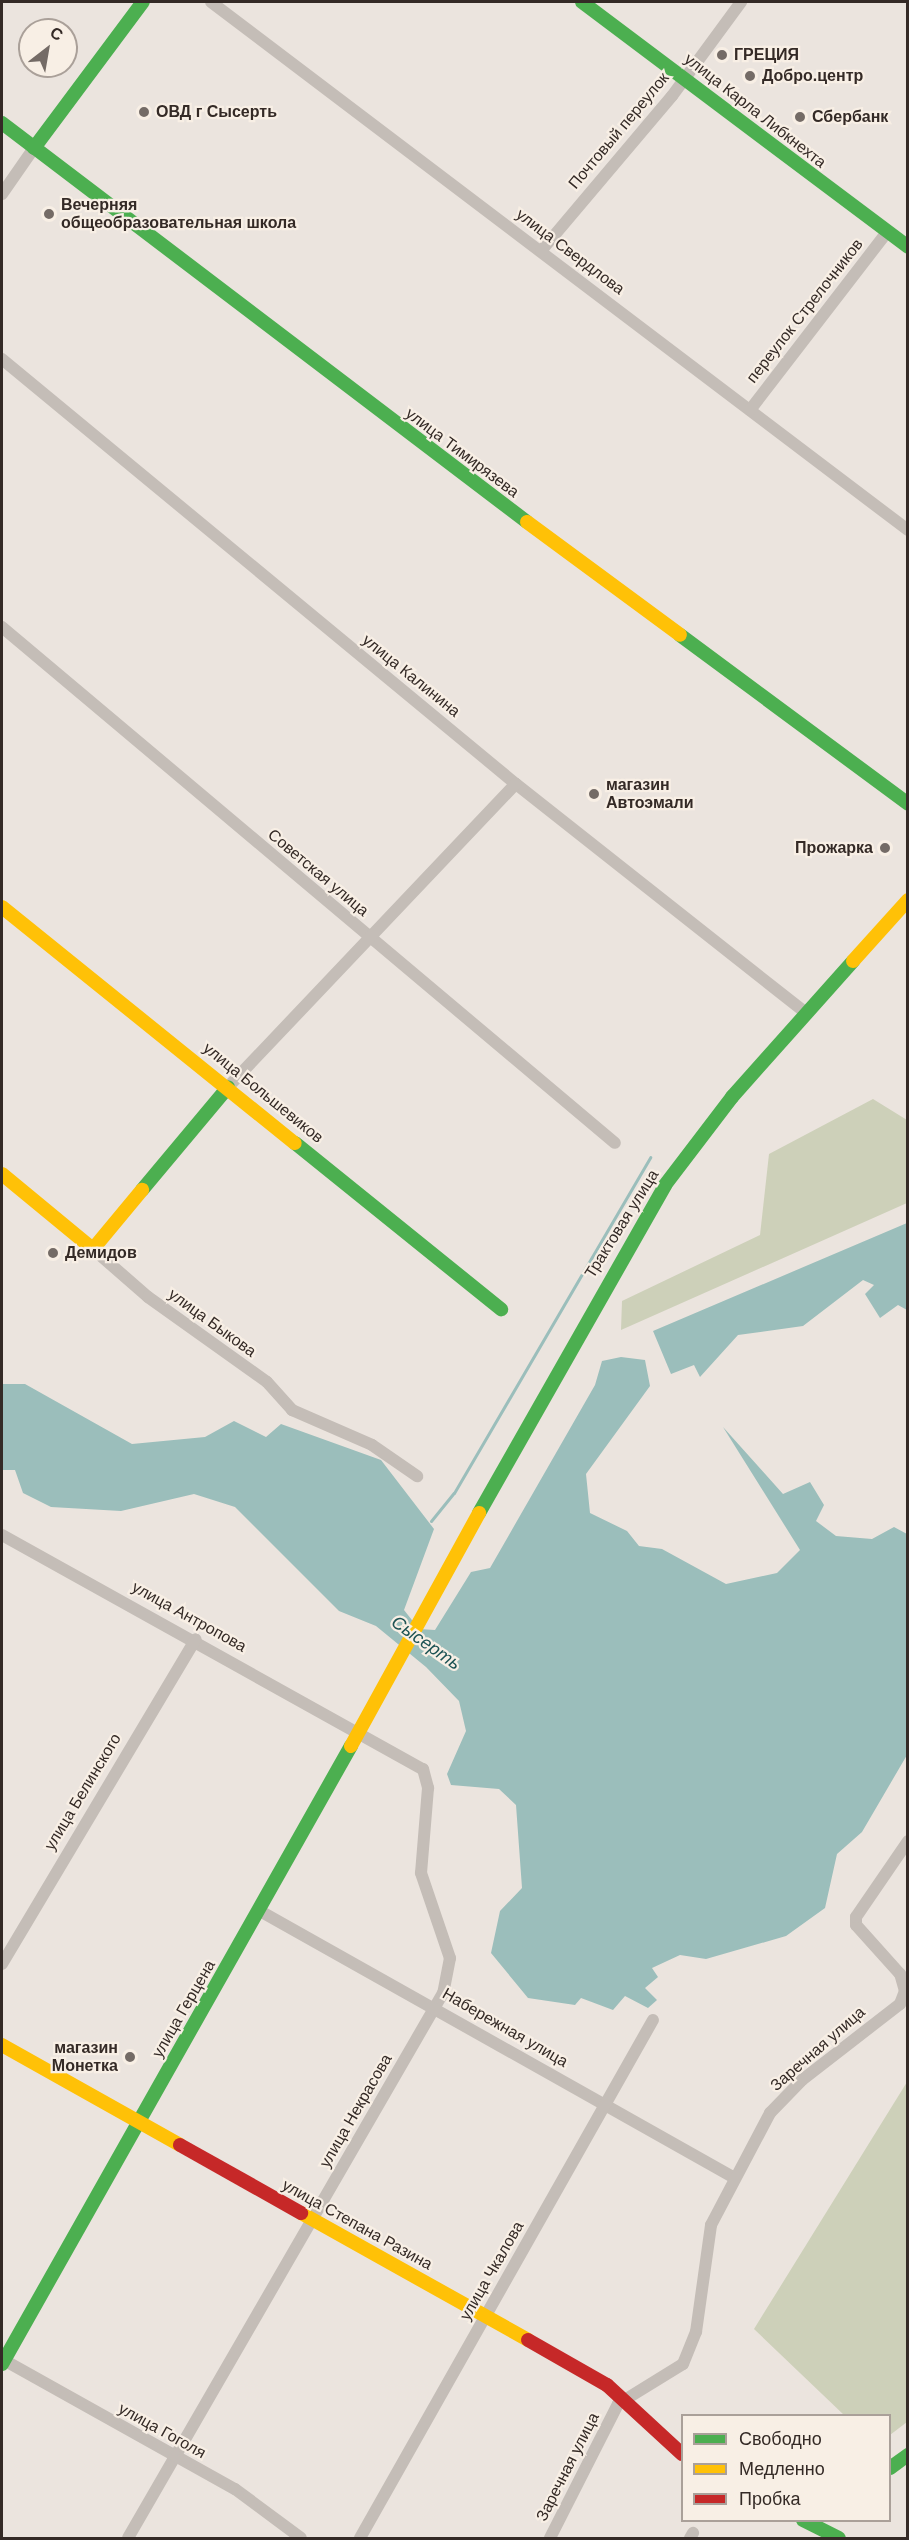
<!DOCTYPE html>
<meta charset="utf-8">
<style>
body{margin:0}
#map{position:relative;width:909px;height:2540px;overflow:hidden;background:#ebe4de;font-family:Helvetica,sans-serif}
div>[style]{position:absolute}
.green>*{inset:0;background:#cdd0b9}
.water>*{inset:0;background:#9bbebb}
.stream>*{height:3px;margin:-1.5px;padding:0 1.5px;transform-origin:1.5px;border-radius:1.5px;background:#9bbebb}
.street>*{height:12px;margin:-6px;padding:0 6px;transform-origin:6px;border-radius:6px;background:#c4bdb7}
.fast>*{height:14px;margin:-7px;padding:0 7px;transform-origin:7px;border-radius:7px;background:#4caf50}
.slow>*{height:14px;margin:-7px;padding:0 7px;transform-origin:7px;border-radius:7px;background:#ffc107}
.jam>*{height:14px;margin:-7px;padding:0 7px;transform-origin:7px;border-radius:7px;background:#c62828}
.dots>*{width:16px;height:16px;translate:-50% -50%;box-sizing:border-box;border:3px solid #f8efe5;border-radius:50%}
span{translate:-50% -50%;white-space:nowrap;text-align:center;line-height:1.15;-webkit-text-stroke:4.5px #f8efe5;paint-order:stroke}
.poi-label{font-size:16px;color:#342a26;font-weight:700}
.left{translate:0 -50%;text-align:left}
.right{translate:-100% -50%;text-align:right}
.street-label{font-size:16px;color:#342a26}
.water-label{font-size:18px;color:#1d5354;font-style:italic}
.frame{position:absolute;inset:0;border:3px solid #342a26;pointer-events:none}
.legend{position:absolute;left:681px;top:2414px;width:210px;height:108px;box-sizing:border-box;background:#f8efe5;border:2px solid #aaa099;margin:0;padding:8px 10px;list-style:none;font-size:18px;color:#342a26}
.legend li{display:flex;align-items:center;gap:12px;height:30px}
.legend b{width:30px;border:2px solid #aaa099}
.north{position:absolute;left:18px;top:18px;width:60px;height:60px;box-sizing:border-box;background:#f8efe5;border:2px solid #aaa099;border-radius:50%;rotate:31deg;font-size:16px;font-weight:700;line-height:24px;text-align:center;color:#342a26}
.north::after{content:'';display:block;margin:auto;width:21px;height:27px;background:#746b66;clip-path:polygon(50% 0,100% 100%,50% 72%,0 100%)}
</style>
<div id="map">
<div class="green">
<i style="clip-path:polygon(873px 1099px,907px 1120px,907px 1203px,621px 1330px,622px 1301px,760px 1235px,769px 1154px)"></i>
<i style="clip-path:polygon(907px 2082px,907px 2422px,890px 2435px,890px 2416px,844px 2415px,754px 2329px)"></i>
</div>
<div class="water">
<i style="clip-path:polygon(907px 1223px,907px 1310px,898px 1305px,880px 1318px,865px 1294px,874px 1285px,863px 1280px,803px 1326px,738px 1335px,700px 1377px,694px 1365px,671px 1374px,653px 1331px)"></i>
<i style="clip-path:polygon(621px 1357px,645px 1360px,650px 1386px,586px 1474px,590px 1513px,627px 1531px,639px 1546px,662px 1549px,726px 1584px,777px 1573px,800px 1550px,723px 1427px,783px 1494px,810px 1482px,824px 1505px,816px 1521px,836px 1536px,872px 1539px,894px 1527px,907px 1534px,907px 1755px,862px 1832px,837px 1854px,825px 1908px,786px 1936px,706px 1959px,680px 1955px,652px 1968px,658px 1977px,645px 1988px,657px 2000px,648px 2008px,625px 1996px,613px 2010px,581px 1998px,575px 2005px,528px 1998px,491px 1953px,500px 1911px,522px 1888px,516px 1805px,499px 1789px,451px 1785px,447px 1774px,466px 1731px,459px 1701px,426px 1667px,376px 1626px,339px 1611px,235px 1507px,194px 1494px,121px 1511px,51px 1507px,23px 1493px,15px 1470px,2px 1470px,2px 1384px,25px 1384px,132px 1444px,205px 1437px,234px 1421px,266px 1437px,281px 1424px,381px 1460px,434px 1529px,404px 1610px,419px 1629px,435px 1630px,471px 1572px,490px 1568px,595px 1385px,602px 1361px)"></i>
</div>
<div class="stream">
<i style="left:431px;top:1521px;width:36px;rotate:-51deg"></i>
<i style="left:454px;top:1493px;width:389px;rotate:-59.7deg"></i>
</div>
<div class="street">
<i style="left:211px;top:2px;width:874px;rotate:37.15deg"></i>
<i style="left:2px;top:194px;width:56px;rotate:-55.2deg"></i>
<i style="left:541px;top:251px;width:203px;rotate:-49.8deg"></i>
<i style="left:672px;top:96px;width:117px;rotate:-53.7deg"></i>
<i style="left:2px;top:359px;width:667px;rotate:39.59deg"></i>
<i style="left:516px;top:784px;width:368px;rotate:38.3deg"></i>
<i style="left:750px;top:410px;width:225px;rotate:-52.4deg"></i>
<i style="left:2px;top:627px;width:801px;rotate:40.09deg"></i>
<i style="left:228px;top:1087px;width:418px;rotate:-46.5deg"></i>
<i style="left:93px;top:1249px;width:73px;rotate:41.1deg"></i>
<i style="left:148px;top:1297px;width:146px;rotate:35.5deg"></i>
<i style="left:267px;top:1382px;width:38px;rotate:48deg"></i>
<i style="left:292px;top:1410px;width:87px;rotate:23.6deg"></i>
<i style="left:372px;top:1445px;width:55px;rotate:34.6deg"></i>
<i style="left:2px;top:1535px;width:482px;rotate:29.1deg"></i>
<i style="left:423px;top:1769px;width:20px;rotate:75deg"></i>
<i style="left:428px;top:1788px;width:85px;rotate:94.7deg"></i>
<i style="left:421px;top:1873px;width:90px;rotate:71.2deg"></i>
<i style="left:450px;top:1958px;width:36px;rotate:101deg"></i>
<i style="left:443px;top:1993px;width:629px;rotate:120.03deg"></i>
<i style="left:260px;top:1911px;width:543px;rotate:29.35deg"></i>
<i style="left:2px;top:1964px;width:378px;rotate:-59.2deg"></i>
<i style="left:2px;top:2359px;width:267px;rotate:29.2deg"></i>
<i style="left:235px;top:2489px;width:82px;rotate:36.6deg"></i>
<i style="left:360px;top:2538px;width:595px;rotate:-60.51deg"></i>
<i style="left:550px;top:2538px;width:150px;rotate:-63.1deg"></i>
<i style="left:618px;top:2404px;width:76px;rotate:-31.6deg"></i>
<i style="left:683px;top:2364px;width:35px;rotate:-68deg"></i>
<i style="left:696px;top:2332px;width:108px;rotate:-82deg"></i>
<i style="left:711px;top:2225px;width:127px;rotate:-62.2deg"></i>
<i style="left:770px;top:2113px;width:46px;rotate:-45.9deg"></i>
<i style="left:802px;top:2080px;width:124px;rotate:-37.8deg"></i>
<i style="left:900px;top:2004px;width:14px;rotate:-69deg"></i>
<i style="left:905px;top:1991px;width:18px;rotate:-106deg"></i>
<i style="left:900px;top:1974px;width:66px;rotate:-131.9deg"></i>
<i style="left:856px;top:1925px;width:8px;rotate:-90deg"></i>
<i style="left:856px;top:1917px;width:92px;rotate:-55.6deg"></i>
<i style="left:690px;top:2538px;width:6px;rotate:-59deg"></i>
</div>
<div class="fast">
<i style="left:582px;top:2px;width:408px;rotate:36.9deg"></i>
<i style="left:2px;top:123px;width:659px;rotate:37.23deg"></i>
<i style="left:34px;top:148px;width:182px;rotate:-53.3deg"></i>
<i style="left:680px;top:635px;width:284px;rotate:36.5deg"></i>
<i style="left:295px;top:1143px;width:265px;rotate:38.9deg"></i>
<i style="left:142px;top:1190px;width:134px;rotate:-50.1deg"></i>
<i style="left:479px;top:1513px;width:377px;rotate:-60.4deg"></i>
<i style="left:665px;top:1185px;width:111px;rotate:-52.7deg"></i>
<i style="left:732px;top:1097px;width:182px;rotate:-48.3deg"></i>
<i style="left:2px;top:2364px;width:710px;rotate:-60.55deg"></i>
<i style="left:890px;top:2468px;width:22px;rotate:-36deg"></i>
<i style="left:803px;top:2520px;width:40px;rotate:26.6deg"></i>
</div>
<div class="slow">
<i style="left:527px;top:522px;width:190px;rotate:36.4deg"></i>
<i style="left:2px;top:907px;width:376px;rotate:38.9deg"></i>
<i style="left:853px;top:961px;width:82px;rotate:-48deg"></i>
<i style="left:2px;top:1174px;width:118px;rotate:39.5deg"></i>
<i style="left:93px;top:1249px;width:77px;rotate:-50.3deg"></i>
<i style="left:351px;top:1746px;width:266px;rotate:-61.2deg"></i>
<i style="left:2px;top:2045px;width:204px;rotate:29.3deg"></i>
<i style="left:301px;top:2213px;width:260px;rotate:29.2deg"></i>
</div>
<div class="jam">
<i style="left:180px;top:2145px;width:139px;rotate:29.3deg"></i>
<i style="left:528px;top:2340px;width:91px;rotate:29.7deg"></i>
<i style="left:607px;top:2385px;width:102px;rotate:42.6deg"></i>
</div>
<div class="dots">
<i style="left:722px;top:55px;background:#746b66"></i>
<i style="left:750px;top:76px;background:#746b66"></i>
<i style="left:144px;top:112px;background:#746b66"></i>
<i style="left:800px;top:117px;background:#746b66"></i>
<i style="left:49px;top:214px;background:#746b66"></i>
<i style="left:594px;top:794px;background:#746b66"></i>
<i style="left:885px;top:848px;background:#746b66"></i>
<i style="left:53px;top:1253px;background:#746b66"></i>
<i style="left:130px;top:2057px;background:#746b66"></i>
</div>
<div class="poi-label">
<span class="left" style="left:734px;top:55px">ГРЕЦИЯ</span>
<span class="left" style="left:762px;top:76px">Добро.центр</span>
<span class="left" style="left:156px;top:112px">ОВД г Сысерть</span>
<span class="left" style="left:812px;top:117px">Сбербанк</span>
<span class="left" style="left:61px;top:214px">Вечерняя<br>общеобразовательная школа</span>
<span class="left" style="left:606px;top:794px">магазин<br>Автоэмали</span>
<span class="right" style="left:873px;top:848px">Прожарка</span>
<span class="left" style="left:65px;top:1253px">Демидов</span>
<span class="right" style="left:118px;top:2057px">магазин<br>Монетка</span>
</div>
<div class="street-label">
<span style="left:755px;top:111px;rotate:38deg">улица Карла Либкнехта</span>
<span style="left:619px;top:131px;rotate:-50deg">Почтовый переулок</span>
<span style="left:570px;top:252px;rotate:37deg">улица Свердлова</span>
<span style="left:805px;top:311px;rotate:-52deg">переулок Стрелочников</span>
<span style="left:462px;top:453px;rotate:37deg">улица Тимирязева</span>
<span style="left:411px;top:676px;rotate:39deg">улица Калинина</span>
<span style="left:318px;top:873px;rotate:40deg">Советская улица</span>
<span style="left:263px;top:1093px;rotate:39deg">улица Большевиков</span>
<span style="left:622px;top:1224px;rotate:-58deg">Трактовая улица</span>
<span style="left:212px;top:1323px;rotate:36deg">улица Быкова</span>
<span style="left:189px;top:1617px;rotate:29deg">улица Антропова</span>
<span style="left:83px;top:1792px;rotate:-59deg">улица Белинского</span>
<span style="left:184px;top:2009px;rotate:-60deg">улица Герцена</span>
<span style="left:505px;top:2028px;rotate:30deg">Набережная улица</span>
<span style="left:818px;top:2049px;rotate:-41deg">Заречная улица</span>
<span style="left:356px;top:2111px;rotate:-60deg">улица Некрасова</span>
<span style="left:357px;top:2225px;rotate:29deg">улица Степана Разина</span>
<span style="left:492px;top:2271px;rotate:-60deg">улица Чкалова</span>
<span style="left:162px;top:2431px;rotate:29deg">улица Гоголя</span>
<span style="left:568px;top:2467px;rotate:-63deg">Заречная улица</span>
</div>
<div class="water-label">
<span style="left:426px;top:1643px;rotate:35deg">Сысерть</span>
</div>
<div class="frame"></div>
<ul class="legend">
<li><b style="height:8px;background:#4caf50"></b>Свободно</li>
<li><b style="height:8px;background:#ffc107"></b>Медленно</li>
<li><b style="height:8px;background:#c62828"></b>Пробка</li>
</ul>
<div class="north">С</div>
</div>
